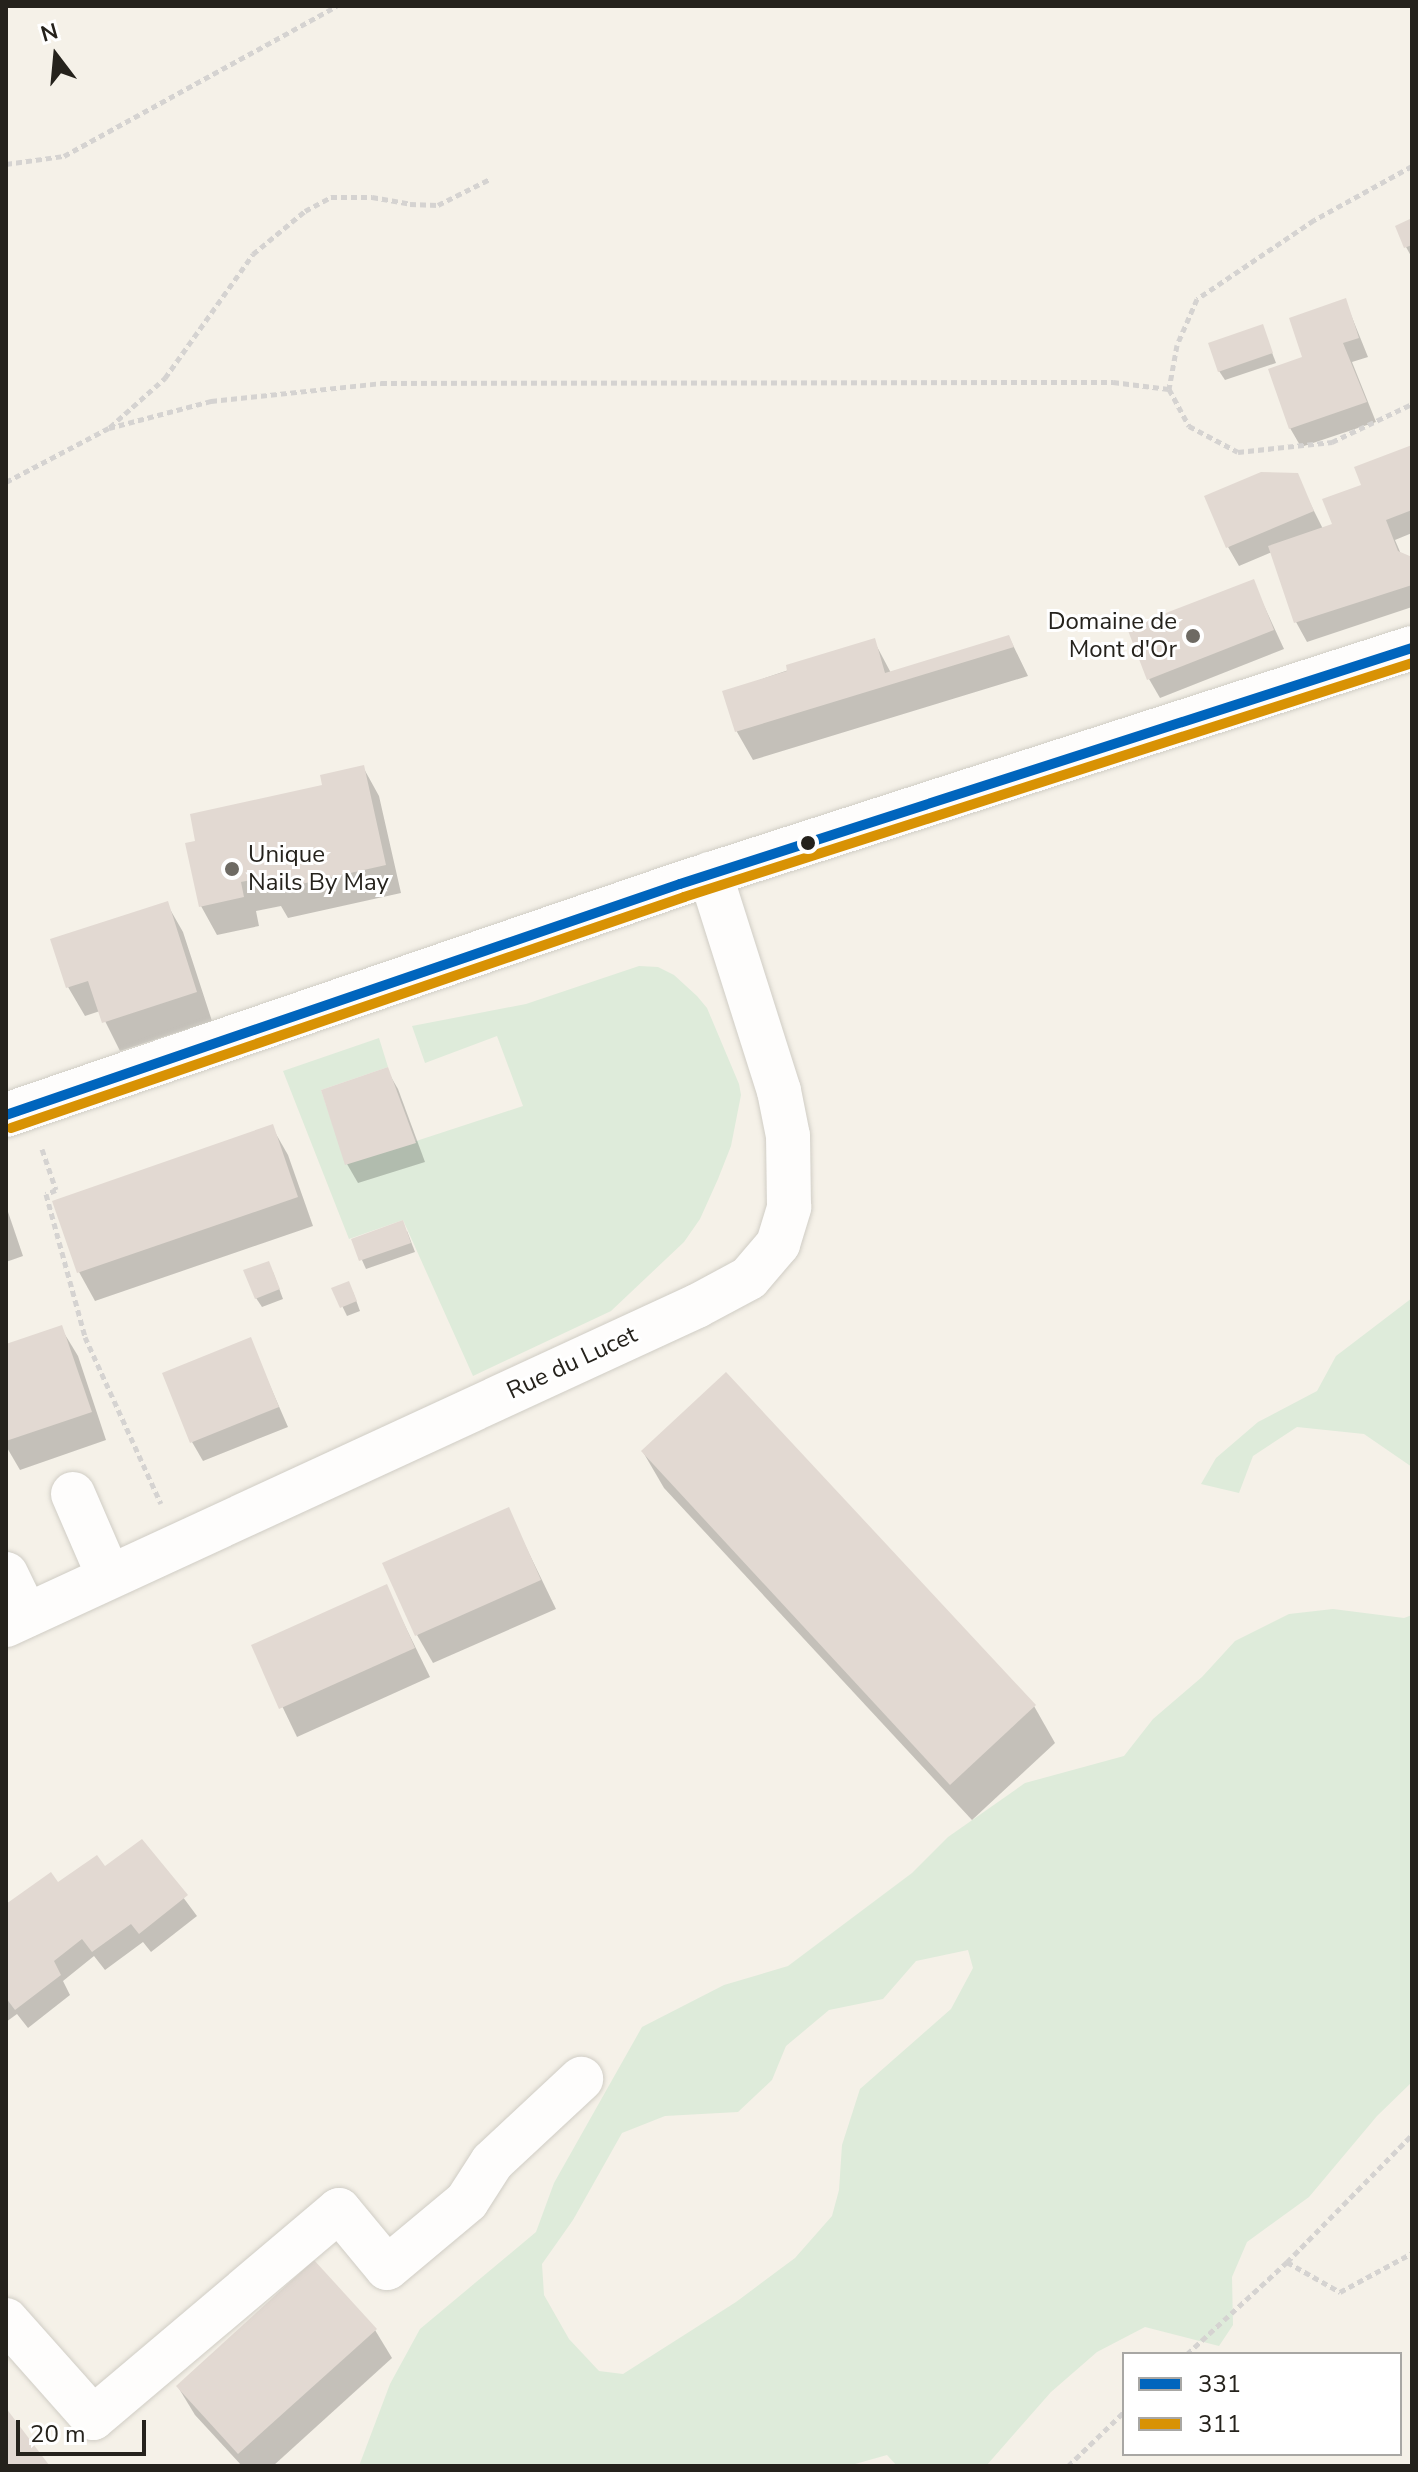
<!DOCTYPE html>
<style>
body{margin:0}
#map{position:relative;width:1418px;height:2472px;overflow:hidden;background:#f5f1e8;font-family:"Nunito Sans",sans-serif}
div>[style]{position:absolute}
.green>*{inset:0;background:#deebda}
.shadow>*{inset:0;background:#0003}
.building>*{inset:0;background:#e2d9d2}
.path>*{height:5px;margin-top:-2.5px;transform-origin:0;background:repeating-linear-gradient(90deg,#d5d3d1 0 6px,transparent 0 10px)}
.roads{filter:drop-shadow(0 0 2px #d0cdc5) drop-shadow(0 0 2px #d0cdc5)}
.minor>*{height:44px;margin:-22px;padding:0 22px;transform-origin:22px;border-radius:22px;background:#fefdfc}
.major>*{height:44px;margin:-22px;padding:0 22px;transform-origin:22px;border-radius:22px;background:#fefdfc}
.bus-1>*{height:10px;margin:-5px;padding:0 5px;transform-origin:5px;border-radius:5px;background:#0065bd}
.bus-2>*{height:10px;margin:-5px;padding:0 5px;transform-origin:5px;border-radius:5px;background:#d89204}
.dots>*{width:22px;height:22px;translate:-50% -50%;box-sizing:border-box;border:4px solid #fff;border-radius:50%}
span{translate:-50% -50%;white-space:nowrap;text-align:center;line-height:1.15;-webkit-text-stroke:6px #fff;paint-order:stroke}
.poi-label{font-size:24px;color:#25221c}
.right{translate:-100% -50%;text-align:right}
.left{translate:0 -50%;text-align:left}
.street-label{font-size:24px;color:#25221c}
.frame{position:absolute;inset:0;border:8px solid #25221c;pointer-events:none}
.legend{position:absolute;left:1122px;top:2352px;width:280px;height:104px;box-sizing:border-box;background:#fff;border:2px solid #a8a7a4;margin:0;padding:10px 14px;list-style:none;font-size:24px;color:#25221c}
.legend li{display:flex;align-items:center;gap:16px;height:40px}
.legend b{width:40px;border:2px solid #a8a7a4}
.north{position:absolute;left:16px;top:16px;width:80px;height:80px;-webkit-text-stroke:6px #fff;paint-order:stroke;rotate:344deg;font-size:22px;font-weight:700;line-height:32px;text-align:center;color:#25221c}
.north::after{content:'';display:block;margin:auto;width:28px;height:36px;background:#25221c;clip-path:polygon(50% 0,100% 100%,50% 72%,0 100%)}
.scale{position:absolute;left:16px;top:2420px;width:130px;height:36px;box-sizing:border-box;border:4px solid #25221c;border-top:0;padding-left:10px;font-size:24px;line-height:28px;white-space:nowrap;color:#25221c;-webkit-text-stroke:6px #fff;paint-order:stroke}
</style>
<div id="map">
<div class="green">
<i style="clip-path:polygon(639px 966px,658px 967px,674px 975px,697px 996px,707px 1008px,739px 1084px,741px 1095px,731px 1146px,718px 1179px,700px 1219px,684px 1242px,611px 1311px,473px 1376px,403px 1220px,349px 1239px,283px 1071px,379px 1038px,388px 1067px,321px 1090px,346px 1164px,523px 1106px,497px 1036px,425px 1063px,412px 1026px,526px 1004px)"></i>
<i style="clip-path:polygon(1412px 1298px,1412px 1467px,1364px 1434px,1297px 1427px,1253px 1456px,1239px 1493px,1201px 1484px,1216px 1458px,1258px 1422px,1317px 1391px,1336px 1356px)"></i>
<i style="clip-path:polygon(evenodd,1333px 1609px,1404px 1618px,1412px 1615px,1412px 2082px,1377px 2116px,1309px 2197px,1247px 2242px,1232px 2277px,1233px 2325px,1219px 2346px,1145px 2327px,1097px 2352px,1051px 2392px,986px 2466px,897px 2466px,887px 2455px,848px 2466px,359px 2466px,390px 2384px,420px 2329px,536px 2232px,554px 2183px,642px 2027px,724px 1985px,788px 1966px,912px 1873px,948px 1837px,1025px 1783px,1124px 1756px,1153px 1719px,1202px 1677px,1235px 1641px,1289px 1614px,1333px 1609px,968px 1950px,973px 1968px,951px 2009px,860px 2089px,842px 2145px,839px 2190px,832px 2216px,795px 2258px,736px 2302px,623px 2374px,599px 2371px,569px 2339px,544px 2295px,542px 2264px,573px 2220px,622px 2133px,665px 2116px,738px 2112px,772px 2080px,786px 2046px,829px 2010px,883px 1999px,916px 1961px,968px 1950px)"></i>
</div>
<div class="shadow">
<i style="clip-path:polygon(1412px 220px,1412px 256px,1411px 256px,1406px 247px)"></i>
<i style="clip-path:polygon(1345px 300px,1368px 357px,1352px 362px,1376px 422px,1301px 447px,1290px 428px)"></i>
<i style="clip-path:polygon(1262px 326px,1276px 363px,1225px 380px,1219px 371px)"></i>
<i style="clip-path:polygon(1412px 447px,1412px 533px,1395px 540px,1401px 554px,1412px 559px,1412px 607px,1307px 642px,1296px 622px,1272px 552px,1239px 566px,1228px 547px,1296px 475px,1323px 529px,1334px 525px,1364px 486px)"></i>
<i style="clip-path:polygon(1253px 582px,1284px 649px,1160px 698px,1149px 679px)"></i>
<i style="clip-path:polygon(1009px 637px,1028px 676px,753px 760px,737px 732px,724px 692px,874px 641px,891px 673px)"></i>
<i style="clip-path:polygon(363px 767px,379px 796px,401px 893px,288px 918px,281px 906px,256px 911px,259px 926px,217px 935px,201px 906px,198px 843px)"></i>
<i style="clip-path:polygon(167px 904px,183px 932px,212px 1021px,120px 1051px,100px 1011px,85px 1016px,68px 987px)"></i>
<i style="clip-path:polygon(387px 1070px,398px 1089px,425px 1162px,358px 1183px,347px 1164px)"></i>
<i style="clip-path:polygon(272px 1127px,288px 1155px,313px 1226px,95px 1301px,79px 1272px)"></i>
<i style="clip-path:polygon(6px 1206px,23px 1256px,6px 1262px)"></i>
<i style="clip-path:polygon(407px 1231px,415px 1252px,366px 1269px,353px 1240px)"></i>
<i style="clip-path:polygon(273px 1272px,283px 1299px,262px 1307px,256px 1298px)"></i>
<i style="clip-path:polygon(334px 1289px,353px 1292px,360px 1311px,347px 1316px)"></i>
<i style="clip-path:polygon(61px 1328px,78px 1356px,106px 1440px,20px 1470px,6px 1446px,6px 1346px)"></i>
<i style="clip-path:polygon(250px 1340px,288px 1427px,203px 1461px,192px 1442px)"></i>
<i style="clip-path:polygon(643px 1452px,1034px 1706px,1055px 1743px,972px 1820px,664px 1488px)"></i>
<i style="clip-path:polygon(508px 1510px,556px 1609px,433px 1663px,417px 1635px)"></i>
<i style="clip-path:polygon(386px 1587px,430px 1677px,297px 1737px,253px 1646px)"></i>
<i style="clip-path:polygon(142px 1842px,197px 1916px,151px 1952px,143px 1942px,105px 1970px,94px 1956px,63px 1981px,70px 1995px,28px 2028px,17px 2014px,6px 2022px,6px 1907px,105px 1869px)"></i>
<i style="clip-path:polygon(375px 2330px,392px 2358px,273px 2466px,242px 2466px,195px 2415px,178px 2387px)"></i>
</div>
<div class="building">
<i style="clip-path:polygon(1412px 218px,1412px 245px,1404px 248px,1395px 226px)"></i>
<i style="clip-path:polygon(1346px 298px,1359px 338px,1343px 343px,1367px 402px,1289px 429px,1268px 369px,1302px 357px,1289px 318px)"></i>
<i style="clip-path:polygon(1263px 324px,1273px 353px,1218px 372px,1208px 343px)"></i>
<i style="clip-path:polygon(1412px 445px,1412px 510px,1386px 520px,1398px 551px,1412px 557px,1412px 585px,1294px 623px,1268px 546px,1332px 524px,1322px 499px,1361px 485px,1354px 467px)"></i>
<i style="clip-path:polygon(1261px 472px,1298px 473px,1314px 511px,1226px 548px,1204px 496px)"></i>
<i style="clip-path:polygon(1254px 579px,1274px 630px,1147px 680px,1127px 628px)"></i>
<i style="clip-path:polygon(1009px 635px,1014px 647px,735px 732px,722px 691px,787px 671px,786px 665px,875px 638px,885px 673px)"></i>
<i style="clip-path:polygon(364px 765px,386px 865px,270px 891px,267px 877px,241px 882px,244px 897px,199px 907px,185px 843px,195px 841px,190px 814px,322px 785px,320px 775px)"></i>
<i style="clip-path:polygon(168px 901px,197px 992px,102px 1023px,88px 981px,66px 988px,50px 939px)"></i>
<i style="clip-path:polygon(388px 1067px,416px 1143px,345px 1165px,321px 1090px)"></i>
<i style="clip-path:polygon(273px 1124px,298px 1197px,77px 1273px,52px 1201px)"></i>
<i style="clip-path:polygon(403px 1220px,411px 1243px,359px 1261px,351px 1239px)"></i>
<i style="clip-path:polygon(269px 1261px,280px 1289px,255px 1299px,243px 1270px)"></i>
<i style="clip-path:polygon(349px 1281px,357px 1301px,340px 1308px,331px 1288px)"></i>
<i style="clip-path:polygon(62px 1325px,92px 1412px,6px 1441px,6px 1344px)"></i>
<i style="clip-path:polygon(251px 1337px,279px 1407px,190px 1443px,162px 1373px)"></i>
<i style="clip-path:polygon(726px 1372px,1036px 1705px,950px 1785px,641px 1451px)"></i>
<i style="clip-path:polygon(509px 1507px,541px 1580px,415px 1636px,382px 1563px)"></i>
<i style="clip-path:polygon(387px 1584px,415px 1648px,279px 1709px,251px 1645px)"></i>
<i style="clip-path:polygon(142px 1839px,188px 1895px,139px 1934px,131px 1924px,92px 1952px,82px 1939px,54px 1961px,61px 1975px,15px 2010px,6px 1998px,6px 1904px,51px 1872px,58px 1882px,97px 1855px,105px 1866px)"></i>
<i style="clip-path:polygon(314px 2260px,377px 2329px,238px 2454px,176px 2386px)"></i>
<i style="clip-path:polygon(6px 2408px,49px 2465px,48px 2466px,6px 2466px)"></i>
</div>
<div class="path">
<i style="left:6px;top:164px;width:59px;rotate:-7.9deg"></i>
<i style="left:64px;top:156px;width:311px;rotate:-28.8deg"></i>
<i style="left:1412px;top:166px;width:112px;rotate:151.1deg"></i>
<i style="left:1314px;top:220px;width:141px;rotate:146deg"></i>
<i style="left:1197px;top:299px;width:50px;rotate:113.5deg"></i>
<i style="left:1177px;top:345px;width:45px;rotate:100.3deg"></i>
<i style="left:1169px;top:389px;width:42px;rotate:61.6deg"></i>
<i style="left:1189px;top:426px;width:55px;rotate:28deg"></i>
<i style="left:1238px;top:452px;width:95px;rotate:-6.1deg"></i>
<i style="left:1332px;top:442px;width:89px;rotate:-25.4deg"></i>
<i style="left:110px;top:427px;width:74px;rotate:-41.7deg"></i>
<i style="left:165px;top:378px;width:152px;rotate:-54.6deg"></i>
<i style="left:253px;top:254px;width:67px;rotate:-39.6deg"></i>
<i style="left:305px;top:211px;width:30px;rotate:-28deg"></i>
<i style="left:331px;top:197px;width:41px"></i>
<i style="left:372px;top:197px;width:39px;rotate:10deg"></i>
<i style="left:410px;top:204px;width:28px;rotate:2deg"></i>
<i style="left:438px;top:205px;width:58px;rotate:-26.6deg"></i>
<i style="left:6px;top:482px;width:116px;rotate:-27.7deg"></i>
<i style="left:109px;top:428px;width:106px;rotate:-14.8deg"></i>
<i style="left:211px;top:401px;width:171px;rotate:-6deg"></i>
<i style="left:381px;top:383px;width:732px;rotate:-0.08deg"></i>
<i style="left:1113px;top:382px;width:56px;rotate:7.1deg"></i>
<i style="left:42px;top:1149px;width:43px;rotate:71.1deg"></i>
<i style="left:56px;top:1190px;width:11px;rotate:158deg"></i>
<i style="left:46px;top:1194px;width:148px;rotate:74.7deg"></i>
<i style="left:85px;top:1337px;width:183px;rotate:65.5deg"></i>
<i style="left:1287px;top:2262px;width:178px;rotate:-45.5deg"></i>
<i style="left:1187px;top:2354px;width:136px;rotate:-42.6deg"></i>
<i style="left:1287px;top:2262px;width:61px;rotate:29.5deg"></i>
<i style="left:1340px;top:2292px;width:82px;rotate:-28.4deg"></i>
<i style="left:1068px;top:2466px;width:78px;rotate:-44deg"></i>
</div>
<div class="roads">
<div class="minor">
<i style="left:73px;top:1494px;width:90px;rotate:66.6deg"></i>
<i style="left:6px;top:1574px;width:46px;rotate:64deg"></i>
<i style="left:6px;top:1625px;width:761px;rotate:-24.78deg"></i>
<i style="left:697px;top:1306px;width:59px;rotate:-28.3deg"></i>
<i style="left:749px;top:1278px;width:45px;rotate:-49.5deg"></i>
<i style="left:778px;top:1244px;width:39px;rotate:-73deg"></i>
<i style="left:789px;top:1207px;width:71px;rotate:-90.8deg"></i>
<i style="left:788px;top:1136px;width:46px;rotate:-101.3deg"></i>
<i style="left:779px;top:1091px;width:228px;rotate:-107.6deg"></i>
<i style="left:6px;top:2320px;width:131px;rotate:48.4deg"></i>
<i style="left:93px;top:2418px;width:322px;rotate:-40.2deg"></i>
<i style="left:339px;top:2210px;width:75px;rotate:50.4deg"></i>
<i style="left:387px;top:2268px;width:104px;rotate:-39.9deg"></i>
<i style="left:467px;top:2201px;width:46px;rotate:-57.3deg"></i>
<i style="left:492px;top:2162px;width:122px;rotate:-43deg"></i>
</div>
<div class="major">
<i style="left:6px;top:1115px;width:712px;rotate:-18.92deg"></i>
<i style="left:680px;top:884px;width:769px;rotate:-17.87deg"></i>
</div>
</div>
<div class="bus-1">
<i style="left:6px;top:1115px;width:712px;rotate:-18.92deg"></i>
<i style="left:680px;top:884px;width:769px;rotate:-17.87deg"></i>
</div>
<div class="bus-2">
<i style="left:11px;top:1128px;width:712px;rotate:-18.94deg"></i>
<i style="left:684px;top:897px;width:765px;rotate:-17.82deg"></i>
</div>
<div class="dots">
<i style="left:1193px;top:636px;background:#6e6a63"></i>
<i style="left:808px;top:843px;background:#25221c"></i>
<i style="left:232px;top:869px;background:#6e6a63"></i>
</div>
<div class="poi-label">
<span class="right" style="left:1177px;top:636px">Domaine de<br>Mont d'Or</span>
<span class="left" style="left:248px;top:869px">Unique<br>Nails By May</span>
</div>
<div class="street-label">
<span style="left:572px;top:1363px;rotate:-25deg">Rue du Lucet</span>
</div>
<div class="frame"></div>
<ul class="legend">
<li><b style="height:10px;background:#0065bd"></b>331</li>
<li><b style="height:10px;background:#d89204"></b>311</li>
</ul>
<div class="north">N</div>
<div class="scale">20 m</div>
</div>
